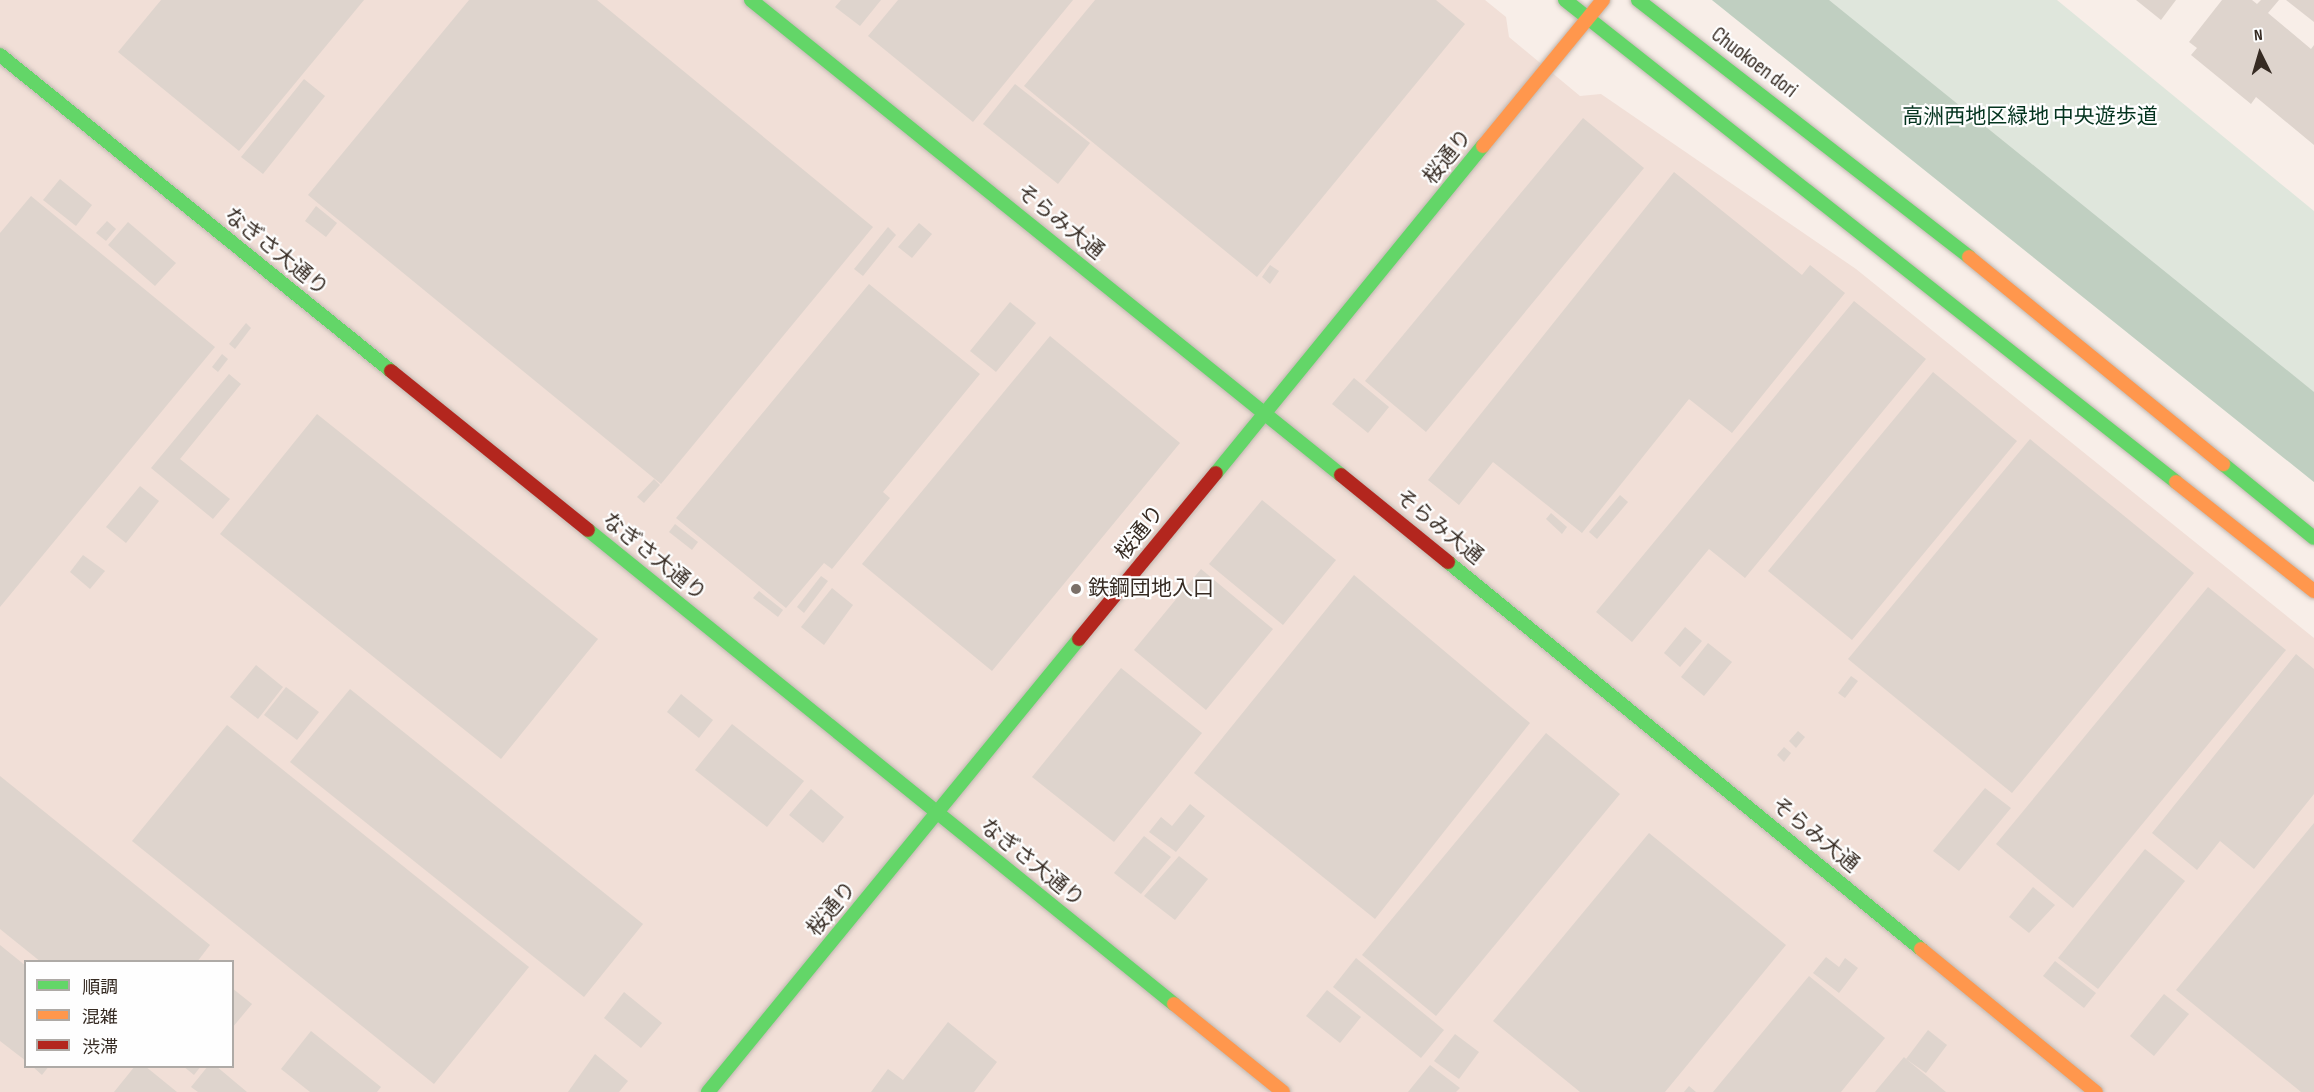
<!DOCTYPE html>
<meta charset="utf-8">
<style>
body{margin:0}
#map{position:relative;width:2314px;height:1092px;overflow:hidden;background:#f8eee8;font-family:"Sofia Sans Condensed","Noto Sans JP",sans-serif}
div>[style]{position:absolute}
.industrial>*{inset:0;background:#f1dfd7}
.green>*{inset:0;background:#dfe6dc}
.forest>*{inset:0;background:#c0cfc1}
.building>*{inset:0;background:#ded4cd}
.roads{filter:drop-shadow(0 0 2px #c0b7b0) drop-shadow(0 0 2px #c0b7b0)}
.fast>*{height:14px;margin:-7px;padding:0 7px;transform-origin:7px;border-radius:7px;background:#63d668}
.slow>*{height:14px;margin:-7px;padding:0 7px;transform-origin:7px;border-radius:7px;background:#ff974d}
.jam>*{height:14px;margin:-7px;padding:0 7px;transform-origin:7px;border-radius:7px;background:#b3261e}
.dots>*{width:16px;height:16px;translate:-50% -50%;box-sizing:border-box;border:3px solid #fefefe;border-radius:50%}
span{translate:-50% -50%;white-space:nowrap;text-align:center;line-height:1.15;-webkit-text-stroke:4.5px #fefefe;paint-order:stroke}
.street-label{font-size:21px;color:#362b23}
.park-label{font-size:21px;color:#03331e}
.poi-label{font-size:21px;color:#362b23}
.left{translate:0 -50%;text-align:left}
.legend{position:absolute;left:24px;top:960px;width:210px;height:108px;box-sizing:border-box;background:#fefefe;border:2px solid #aeaaa6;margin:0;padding:8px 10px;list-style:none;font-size:18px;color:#362b23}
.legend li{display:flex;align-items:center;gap:12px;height:30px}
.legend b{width:30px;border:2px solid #aeaaa6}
.north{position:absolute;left:2230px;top:24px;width:60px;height:60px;-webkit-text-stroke:4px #fefefe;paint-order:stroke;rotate:355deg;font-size:16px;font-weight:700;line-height:24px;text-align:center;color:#362b23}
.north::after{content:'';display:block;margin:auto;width:21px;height:27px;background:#362b23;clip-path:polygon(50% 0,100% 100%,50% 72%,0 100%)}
</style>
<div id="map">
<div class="industrial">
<i style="clip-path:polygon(evenodd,0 0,1485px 0,1506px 17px,1509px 37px,1580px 96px,1601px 94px,1856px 269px,2314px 638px,2314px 1092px,0 1092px,0 0,26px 962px,232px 962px,232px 1066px,26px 1066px,26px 962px)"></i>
</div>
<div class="green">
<i style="clip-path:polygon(1712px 0,2057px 0,2314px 211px,2314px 482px)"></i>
</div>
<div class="forest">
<i style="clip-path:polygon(1712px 0,1829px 0,2314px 392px,2314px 482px)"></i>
</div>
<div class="building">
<i style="clip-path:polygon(161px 0,364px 0,239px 151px,118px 52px)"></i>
<i style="clip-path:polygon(469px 0,597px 0,873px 227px,661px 484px,308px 195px)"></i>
<i style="clip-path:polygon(841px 0,881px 0,860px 26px,835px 7px)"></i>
<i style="clip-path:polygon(898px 0,1073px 0,973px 122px,868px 36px)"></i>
<i style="clip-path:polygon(1095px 0,1436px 0,1465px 24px,1257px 277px,1024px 86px)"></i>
<i style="clip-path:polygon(2136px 0,2176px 0,2161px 20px)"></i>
<i style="clip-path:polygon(2222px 0,2252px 0,2257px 4px,2261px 0,2279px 0,2268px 13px,2311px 49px,2314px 45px,2314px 145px,2256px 97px,2251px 104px,2191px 55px,2197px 48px,2189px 42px)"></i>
<i style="clip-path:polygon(2286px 0,2314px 0,2314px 22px)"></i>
<i style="clip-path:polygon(304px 79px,325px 96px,263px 174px,241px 157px)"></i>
<i style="clip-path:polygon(1015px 84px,1090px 143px,1058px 184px,983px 124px)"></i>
<i style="clip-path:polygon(1583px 118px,1644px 168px,1426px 432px,1365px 381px)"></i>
<i style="clip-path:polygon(1674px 172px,1802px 275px,1810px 265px,1845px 293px,1732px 433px,1689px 399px,1582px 533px,1493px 462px,1459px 505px,1428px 480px)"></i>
<i style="clip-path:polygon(60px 179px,92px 205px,76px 226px,43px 200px)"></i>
<i style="clip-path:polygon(31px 196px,215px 347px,0 607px,0 233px)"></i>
<i style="clip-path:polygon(316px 206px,337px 223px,326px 237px,305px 221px)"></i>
<i style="clip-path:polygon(107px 221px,116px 229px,106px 241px,96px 233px)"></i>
<i style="clip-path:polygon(128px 222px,176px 263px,155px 286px,108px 245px)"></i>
<i style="clip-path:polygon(919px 223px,932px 234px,912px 258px,898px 247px)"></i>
<i style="clip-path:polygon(888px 227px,896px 235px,863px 276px,854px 269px)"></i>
<i style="clip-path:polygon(1270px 265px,1279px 271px,1270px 284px,1262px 277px)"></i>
<i style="clip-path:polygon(869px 284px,980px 374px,883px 492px,890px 498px,832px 569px,824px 563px,786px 608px,676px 518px)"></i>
<i style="clip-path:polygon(1854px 301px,1926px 359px,1745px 578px,1709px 549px,1632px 642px,1596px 612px)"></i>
<i style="clip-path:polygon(1010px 302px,1036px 323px,996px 372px,970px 351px)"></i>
<i style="clip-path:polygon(246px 323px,251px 328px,235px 349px,229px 344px)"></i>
<i style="clip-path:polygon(1050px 336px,1180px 443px,992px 671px,862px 564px)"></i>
<i style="clip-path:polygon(222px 354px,228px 359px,218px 372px,212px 367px)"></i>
<i style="clip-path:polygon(1933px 372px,2017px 441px,1852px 640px,1768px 571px)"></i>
<i style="clip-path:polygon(229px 374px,241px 384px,180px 459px,230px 499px,213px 519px,151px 468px)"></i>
<i style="clip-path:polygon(1354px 378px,1389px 407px,1368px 433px,1332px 404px)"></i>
<i style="clip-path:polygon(317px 414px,598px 639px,501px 759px,220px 534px)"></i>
<i style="clip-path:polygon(2030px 439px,2194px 573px,2012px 793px,1848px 659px)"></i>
<i style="clip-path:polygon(654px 479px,660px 485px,644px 503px,637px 497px)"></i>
<i style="clip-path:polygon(140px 486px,159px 501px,126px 543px,106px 527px)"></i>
<i style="clip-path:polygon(1620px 495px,1628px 502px,1597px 539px,1589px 532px)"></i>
<i style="clip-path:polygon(1262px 500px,1336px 560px,1283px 625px,1209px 564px)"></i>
<i style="clip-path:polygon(1551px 513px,1567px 527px,1562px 534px,1546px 519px)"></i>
<i style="clip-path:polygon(675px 524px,698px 542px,692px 550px,669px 532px)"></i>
<i style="clip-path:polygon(83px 555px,105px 571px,90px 589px,70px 572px)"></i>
<i style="clip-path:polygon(1201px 569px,1273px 629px,1206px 710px,1134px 650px)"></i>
<i style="clip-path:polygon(1354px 575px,1530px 723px,1375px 919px,1194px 773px)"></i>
<i style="clip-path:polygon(821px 576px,828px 581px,804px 613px,797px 607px)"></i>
<i style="clip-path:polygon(2208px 587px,2286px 650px,2073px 908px,1996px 844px)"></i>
<i style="clip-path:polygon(832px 588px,853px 605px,824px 645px,801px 627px)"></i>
<i style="clip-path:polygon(759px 591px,783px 610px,778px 617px,753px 598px)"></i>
<i style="clip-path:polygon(1685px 627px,1702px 641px,1680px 667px,1664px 653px)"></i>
<i style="clip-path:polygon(1708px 643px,1732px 662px,1704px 696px,1681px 677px)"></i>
<i style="clip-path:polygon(2296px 654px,2314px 669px,2314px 794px,2254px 869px,2220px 841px,2197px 870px,2152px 833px)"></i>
<i style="clip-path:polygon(256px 665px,283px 687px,258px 719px,230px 697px)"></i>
<i style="clip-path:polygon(1121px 668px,1202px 733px,1114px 842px,1032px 777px)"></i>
<i style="clip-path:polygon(1851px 676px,1858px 681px,1845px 698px,1838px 693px)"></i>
<i style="clip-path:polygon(286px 687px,319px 712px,297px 740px,264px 715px)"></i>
<i style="clip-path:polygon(350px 689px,643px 924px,584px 997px,290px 762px)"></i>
<i style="clip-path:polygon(681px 694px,713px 720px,699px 738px,667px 712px)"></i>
<i style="clip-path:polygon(732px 724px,804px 781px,767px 827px,695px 770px)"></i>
<i style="clip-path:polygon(227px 725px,529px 967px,434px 1084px,132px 841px)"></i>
<i style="clip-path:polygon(1798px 731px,1805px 737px,1796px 748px,1789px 741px)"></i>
<i style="clip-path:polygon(1546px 733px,1620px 794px,1436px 1016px,1362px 955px)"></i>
<i style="clip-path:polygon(1784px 747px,1791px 753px,1784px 762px,1777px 755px)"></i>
<i style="clip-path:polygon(0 776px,210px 945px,197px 962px,41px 962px,0 929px)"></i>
<i style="clip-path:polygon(1985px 788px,2011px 808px,1959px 871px,1933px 851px)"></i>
<i style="clip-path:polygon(811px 789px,844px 817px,823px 843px,789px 815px)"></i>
<i style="clip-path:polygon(1190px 804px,1205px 816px,1176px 852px,1149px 832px,1161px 817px,1172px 826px)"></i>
<i style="clip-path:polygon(2314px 823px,2314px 1092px,2301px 1092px,2176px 990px)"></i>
<i style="clip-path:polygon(1649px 833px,1786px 945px,1665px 1092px,1580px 1092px,1493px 1021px)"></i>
<i style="clip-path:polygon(1144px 836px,1171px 857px,1141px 894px,1114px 873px)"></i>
<i style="clip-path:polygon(2145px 849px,2185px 881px,2098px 989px,2058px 958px)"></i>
<i style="clip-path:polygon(1179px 856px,1208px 879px,1175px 920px,1144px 896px)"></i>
<i style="clip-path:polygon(2033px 887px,2055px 905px,2029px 933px,2009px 917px)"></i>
<i style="clip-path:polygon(0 945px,26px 966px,26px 1061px,0 1041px)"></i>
<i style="clip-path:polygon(1826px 957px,1839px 967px,1845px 958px,1858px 968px,1839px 993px,1813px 973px)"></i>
<i style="clip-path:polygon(1356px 958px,1444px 1030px,1421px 1058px,1333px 987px)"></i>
<i style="clip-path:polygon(2055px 961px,2096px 993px,2084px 1008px,2043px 976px)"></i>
<i style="clip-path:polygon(1809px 976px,1885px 1038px,1841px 1092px,1713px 1092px)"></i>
<i style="clip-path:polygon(232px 988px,252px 1004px,232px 1028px)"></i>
<i style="clip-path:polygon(1327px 990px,1361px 1017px,1340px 1043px,1306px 1016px)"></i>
<i style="clip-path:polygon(624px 992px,662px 1023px,641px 1048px,604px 1018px)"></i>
<i style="clip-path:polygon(2164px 994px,2189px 1014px,2154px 1056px,2130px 1036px)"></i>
<i style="clip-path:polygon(948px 1022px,997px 1062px,974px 1092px,871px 1092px,888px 1069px,903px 1080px)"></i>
<i style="clip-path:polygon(1928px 1030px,1947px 1045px,1926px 1073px,1906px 1059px)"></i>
<i style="clip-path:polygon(311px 1031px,381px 1087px,377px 1092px,310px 1092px,281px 1069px)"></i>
<i style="clip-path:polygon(1455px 1034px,1479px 1052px,1459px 1079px,1434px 1061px)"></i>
<i style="clip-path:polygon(595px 1054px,628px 1081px,619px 1092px,568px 1092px)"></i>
<i style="clip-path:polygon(1904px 1057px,1905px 1058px,1946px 1092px,1875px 1092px)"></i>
<i style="clip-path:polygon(1430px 1065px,1460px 1088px,1456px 1092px,1408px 1092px)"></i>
<i style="clip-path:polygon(32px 1066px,49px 1066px,42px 1075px)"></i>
<i style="clip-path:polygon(135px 1066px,145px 1066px,177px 1092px,114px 1092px)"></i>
<i style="clip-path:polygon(183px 1066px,201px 1066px,194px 1075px)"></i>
<i style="clip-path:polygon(208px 1066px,216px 1066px,247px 1092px,198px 1092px,191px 1087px)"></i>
<i style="clip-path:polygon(1689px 1086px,1696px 1092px,1684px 1092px)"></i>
</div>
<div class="roads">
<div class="fast">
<i style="left:751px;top:0;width:757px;rotate:38.84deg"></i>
<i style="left:1565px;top:0;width:778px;rotate:38.27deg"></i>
<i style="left:1638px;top:0;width:419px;rotate:37.8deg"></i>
<i style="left:0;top:55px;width:503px;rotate:38.94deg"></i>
<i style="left:2223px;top:464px;width:117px;rotate:39.1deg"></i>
<i style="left:1216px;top:473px;width:422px;rotate:-50.8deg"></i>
<i style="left:588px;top:530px;width:754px;rotate:38.97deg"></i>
<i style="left:1448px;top:562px;width:611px;rotate:39.29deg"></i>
<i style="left:708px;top:1092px;width:586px;rotate:-50.68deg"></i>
</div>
<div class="slow">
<i style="left:1483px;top:146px;width:189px;rotate:-50.6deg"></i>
<i style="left:1969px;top:257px;width:328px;rotate:39.2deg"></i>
<i style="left:2176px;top:482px;width:176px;rotate:38.3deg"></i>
<i style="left:1921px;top:949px;width:226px;rotate:39.3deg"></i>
<i style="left:1174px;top:1004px;width:140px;rotate:38.9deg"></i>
</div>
<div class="jam">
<i style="left:391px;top:371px;width:253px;rotate:38.9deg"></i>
<i style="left:1341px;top:475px;width:138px;rotate:39.1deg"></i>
<i style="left:1079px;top:639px;width:215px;rotate:-50.5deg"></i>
</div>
</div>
<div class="dots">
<i style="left:1076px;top:589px;background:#7a6f68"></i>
</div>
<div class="street-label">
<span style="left:1754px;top:63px;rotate:37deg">Chuokoen dori</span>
<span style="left:1448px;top:157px;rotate:-51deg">桜通り</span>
<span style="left:1060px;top:222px;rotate:39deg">そらみ大通</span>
<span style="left:276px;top:252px;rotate:39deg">なぎさ大通り</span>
<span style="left:1439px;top:527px;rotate:39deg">そらみ大通</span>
<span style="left:1140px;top:533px;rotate:-51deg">桜通り</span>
<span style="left:654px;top:557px;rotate:39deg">なぎさ大通り</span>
<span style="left:1815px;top:835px;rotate:39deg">そらみ大通</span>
<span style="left:1032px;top:863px;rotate:39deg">なぎさ大通り</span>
<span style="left:832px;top:909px;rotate:-50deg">桜通り</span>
</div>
<div class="park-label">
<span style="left:2030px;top:117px">高洲西地区緑地 中央遊歩道</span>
</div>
<div class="poi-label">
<span class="left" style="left:1088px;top:589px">鉄鋼団地入口</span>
</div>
<ul class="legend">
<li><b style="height:8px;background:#63d668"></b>順調</li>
<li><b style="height:8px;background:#ff974d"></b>混雑</li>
<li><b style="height:8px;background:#b3261e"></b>渋滞</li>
</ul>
<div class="north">N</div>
</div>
